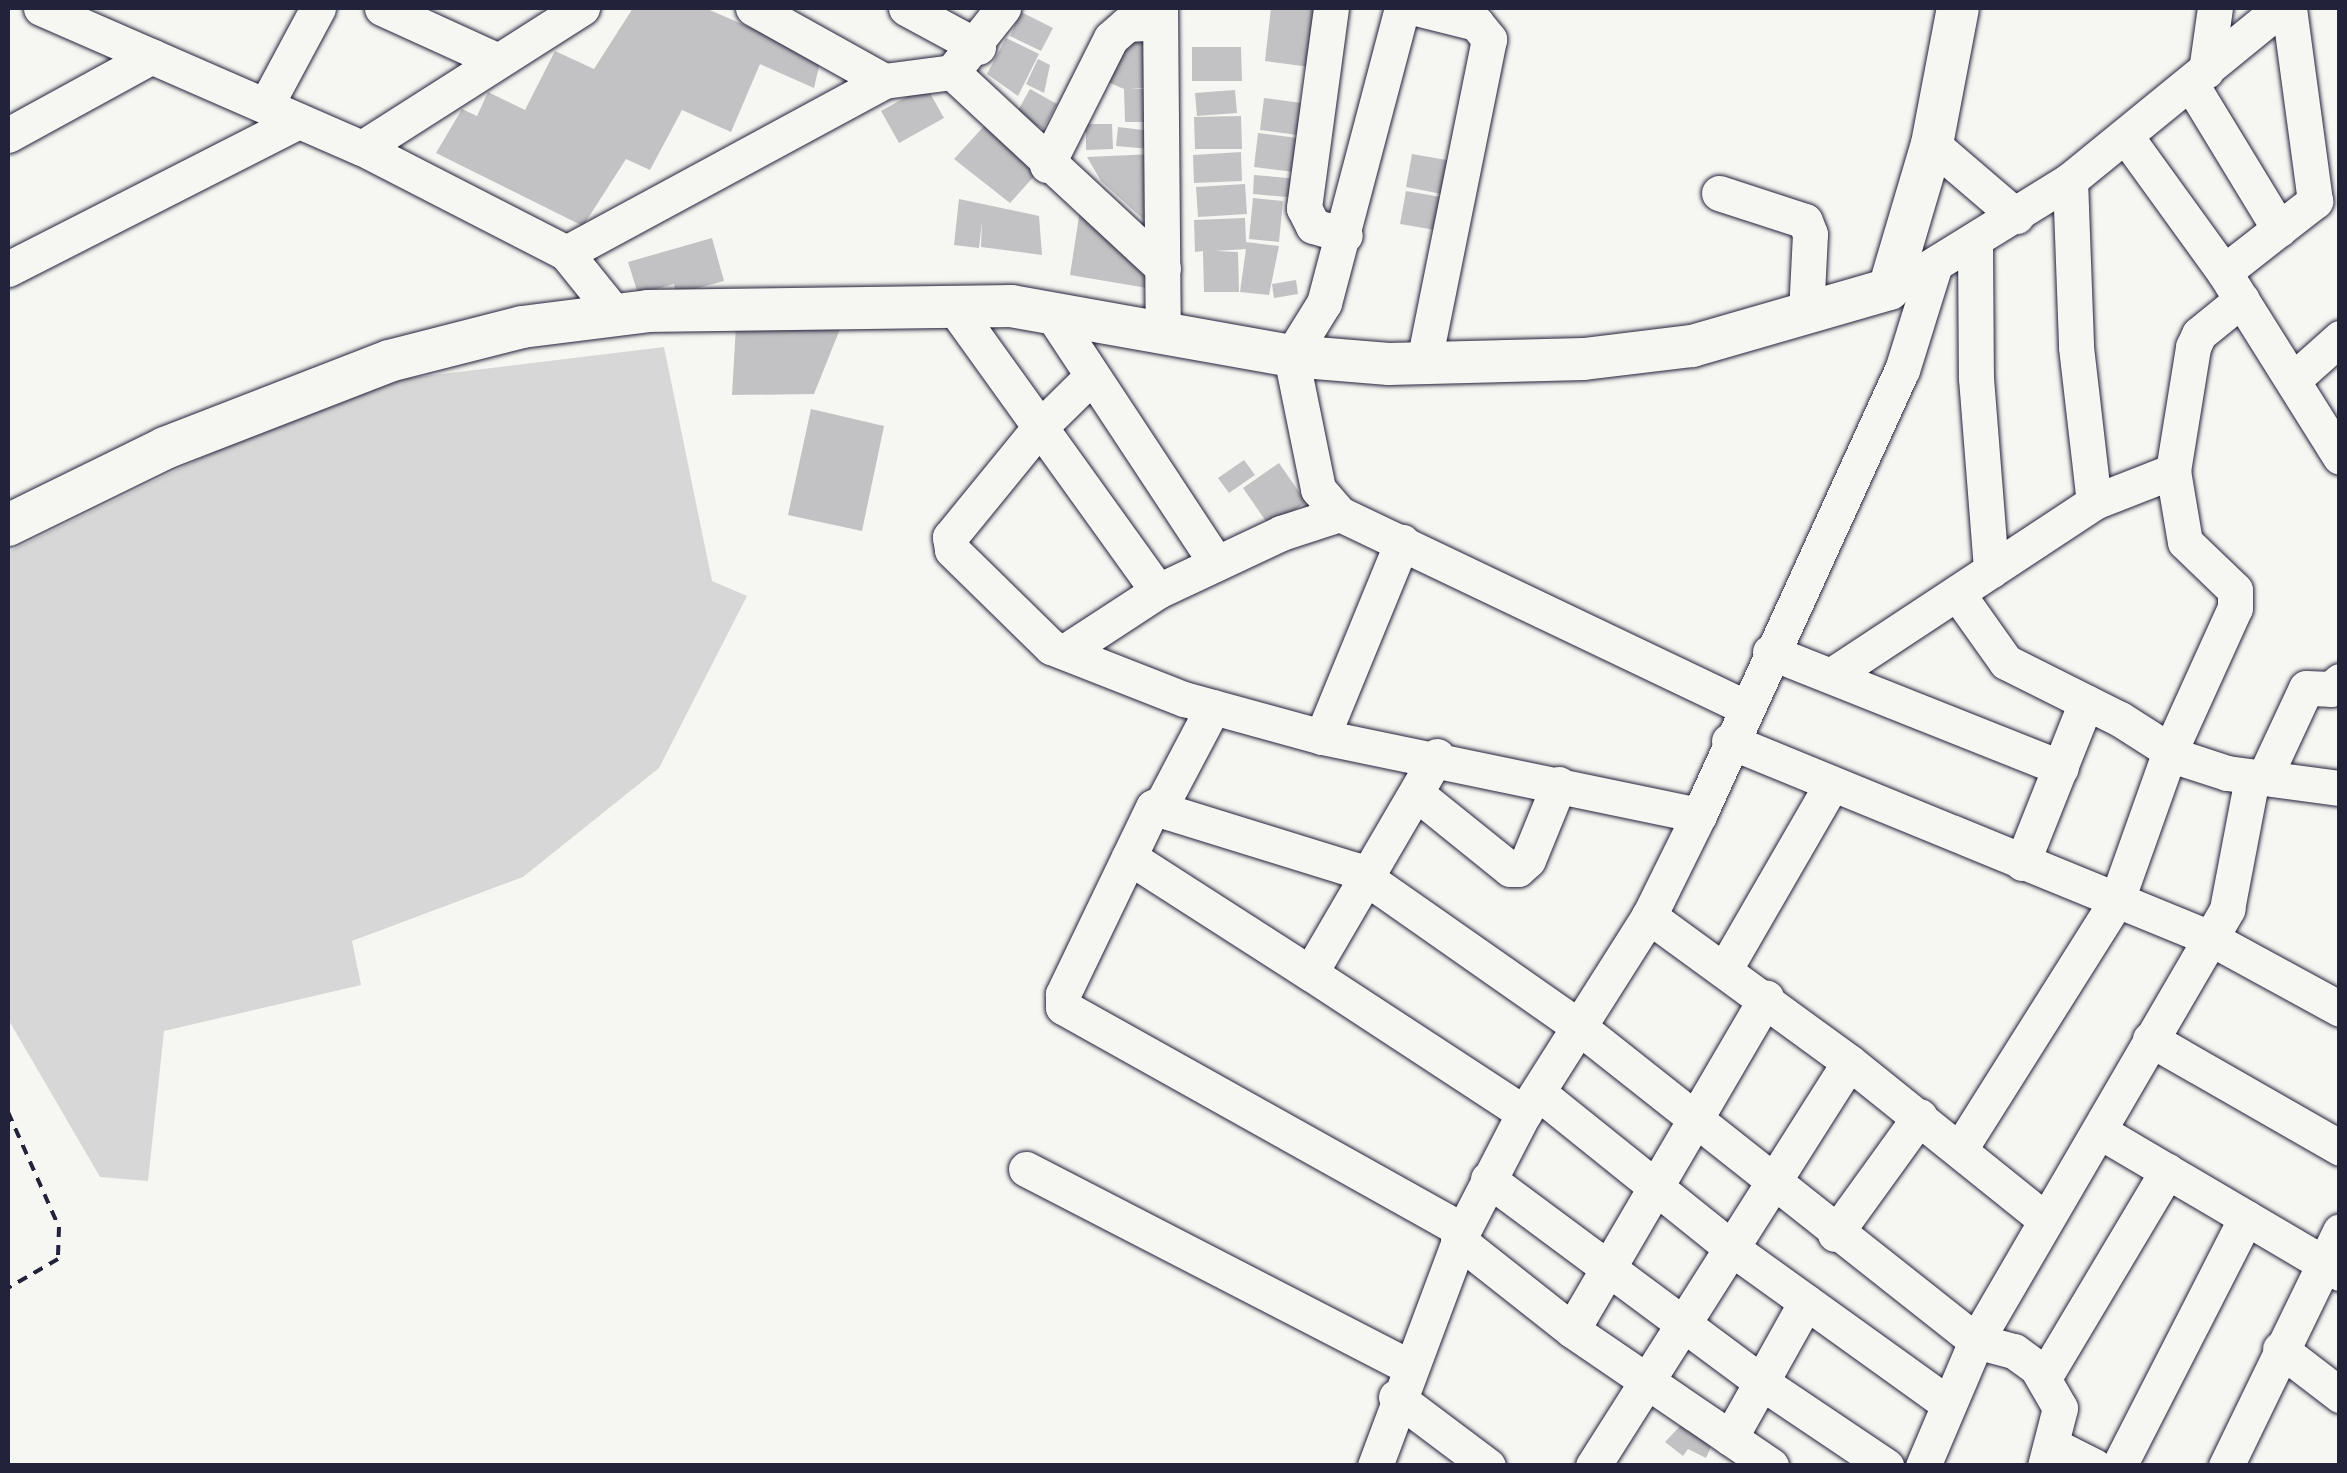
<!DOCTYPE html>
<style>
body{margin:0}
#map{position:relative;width:2347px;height:1473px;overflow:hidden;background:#f6f6f2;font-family:Mynerve,sans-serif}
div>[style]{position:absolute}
.green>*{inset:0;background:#d7d7d7}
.building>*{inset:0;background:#c2c2c4}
.path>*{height:4px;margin-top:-2px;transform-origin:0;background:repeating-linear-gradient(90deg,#22223b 0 10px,transparent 0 18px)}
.roads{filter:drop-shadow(0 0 2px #22223b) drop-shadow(0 0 2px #22223b)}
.minor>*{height:35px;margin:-17.5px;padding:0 17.5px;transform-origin:17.5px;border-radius:17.5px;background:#f6f6f2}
.major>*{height:42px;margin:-21px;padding:0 21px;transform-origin:21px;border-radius:21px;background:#f6f6f2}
span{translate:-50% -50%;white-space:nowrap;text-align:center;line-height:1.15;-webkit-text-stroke:9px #f6f6f2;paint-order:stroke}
.frame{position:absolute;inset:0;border:10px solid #22223b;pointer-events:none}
</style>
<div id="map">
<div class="green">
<i style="clip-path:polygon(664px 347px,712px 581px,747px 596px,659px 768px,523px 877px,352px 941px,361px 985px,164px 1031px,148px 1181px,100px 1177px,8px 1019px,8px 552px,224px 447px,400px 379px)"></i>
</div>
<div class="building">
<i style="clip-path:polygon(633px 8px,705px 8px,821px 58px,814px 88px,760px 64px,731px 132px,682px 110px,650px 170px,626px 159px,583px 226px,436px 153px,462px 109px,477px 116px,488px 92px,525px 110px,555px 51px,594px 69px)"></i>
<i style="clip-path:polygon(1271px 8px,1317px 8px,1310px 67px,1265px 61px)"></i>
<i style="clip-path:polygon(1021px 12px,1053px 28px,1041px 51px,1010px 36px)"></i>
<i style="clip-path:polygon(1146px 28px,1156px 87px,1131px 89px,1156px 89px,1156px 122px,1125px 122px,1124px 89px,1105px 81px,1109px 67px,1124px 66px,1108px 66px)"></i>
<i style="clip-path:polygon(1006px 38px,1039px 54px,1018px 96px,987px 74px)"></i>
<i style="clip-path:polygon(1192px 47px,1241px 47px,1242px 81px,1192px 81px)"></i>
<i style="clip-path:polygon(1038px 59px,1050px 65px,1044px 93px,1026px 84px)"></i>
<i style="clip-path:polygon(926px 86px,944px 118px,899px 143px,881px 111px)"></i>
<i style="clip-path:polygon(1030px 89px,1057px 104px,1043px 129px,1016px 114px)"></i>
<i style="clip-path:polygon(1235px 90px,1237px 113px,1197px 116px,1195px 93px)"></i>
<i style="clip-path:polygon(1264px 98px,1309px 104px,1305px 136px,1260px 130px)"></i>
<i style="clip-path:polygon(1241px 116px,1242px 149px,1195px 149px,1194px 117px)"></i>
<i style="clip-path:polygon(1081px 124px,1112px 124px,1113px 149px,1086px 150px,1086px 132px,1074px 132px)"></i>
<i style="clip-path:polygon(985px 125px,1038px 172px,1010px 203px,954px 159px)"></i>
<i style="clip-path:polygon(1118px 127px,1152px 131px,1150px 149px,1116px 146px)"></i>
<i style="clip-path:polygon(1258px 133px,1306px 139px,1302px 173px,1254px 167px)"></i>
<i style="clip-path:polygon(1241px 152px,1242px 181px,1194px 183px,1193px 155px)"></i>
<i style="clip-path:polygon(1154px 154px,1159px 214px,1144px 220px,1101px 181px,1087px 157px)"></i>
<i style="clip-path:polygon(1412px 154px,1458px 162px,1452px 196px,1406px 187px)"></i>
<i style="clip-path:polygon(1254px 175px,1300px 179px,1298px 198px,1253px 194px)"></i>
<i style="clip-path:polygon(1245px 184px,1247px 214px,1198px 217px,1196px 187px)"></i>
<i style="clip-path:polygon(1406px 191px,1452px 199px,1447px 232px,1400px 224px)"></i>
<i style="clip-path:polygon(1253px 198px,1283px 201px,1279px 242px,1249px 239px)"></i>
<i style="clip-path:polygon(959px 199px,1039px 216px,1042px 255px,981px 247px,982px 222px,979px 248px,954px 245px)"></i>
<i style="clip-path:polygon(1080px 210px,1150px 272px,1147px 288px,1070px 275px)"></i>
<i style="clip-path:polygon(1245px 218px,1246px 242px,1279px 246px,1269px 295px,1240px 292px,1246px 249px,1215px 251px,1238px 252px,1239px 292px,1204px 292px,1203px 251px,1195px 252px,1194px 220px)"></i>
<i style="clip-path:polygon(712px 238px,724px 281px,676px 294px,674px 284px,638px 294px,628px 262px)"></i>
<i style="clip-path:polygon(1296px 280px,1298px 294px,1274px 298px,1272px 284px)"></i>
<i style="clip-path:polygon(736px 326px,840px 329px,814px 394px,732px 395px)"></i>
<i style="clip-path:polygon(811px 409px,884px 426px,862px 531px,788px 515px)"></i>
<i style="clip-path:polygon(1244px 460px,1255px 475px,1229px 493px,1218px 478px)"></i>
<i style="clip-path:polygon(1279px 463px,1306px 502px,1270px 527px,1243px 488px)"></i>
<i style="clip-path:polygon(1684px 1422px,1713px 1442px,1706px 1458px,1688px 1449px,1683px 1456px,1665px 1442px)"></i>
</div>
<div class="path">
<i style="left:8px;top:1112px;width:126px;rotate:66.1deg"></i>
<i style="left:59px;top:1227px;width:32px;rotate:92deg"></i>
<i style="left:58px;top:1259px;width:58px;rotate:149.9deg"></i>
</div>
<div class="roads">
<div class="minor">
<i style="left:41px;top:8px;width:350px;rotate:23.6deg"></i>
<i style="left:362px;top:148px;width:229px;rotate:27.2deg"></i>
<i style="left:566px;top:253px;width:80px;rotate:51.1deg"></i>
<i style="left:382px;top:8px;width:125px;rotate:24.5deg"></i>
<i style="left:753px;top:8px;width:150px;rotate:29.1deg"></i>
<i style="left:906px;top:8px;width:82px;rotate:28.4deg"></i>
<i style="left:1160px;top:8px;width:320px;rotate:89.5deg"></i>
<i style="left:1331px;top:8px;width:202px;rotate:97.7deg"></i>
<i style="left:1304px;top:208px;width:20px;rotate:63deg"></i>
<i style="left:1313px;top:226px;width:33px;rotate:16deg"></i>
<i style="left:1402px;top:8px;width:305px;rotate:104.8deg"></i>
<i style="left:1324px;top:303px;width:62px;rotate:121.9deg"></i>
<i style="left:1291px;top:356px;width:136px;rotate:78.5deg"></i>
<i style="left:1318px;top:489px;width:33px;rotate:49deg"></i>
<i style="left:1340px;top:514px;width:450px;rotate:25.5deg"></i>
<i style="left:1416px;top:8px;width:62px;rotate:14deg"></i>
<i style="left:1476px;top:23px;width:21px;rotate:51deg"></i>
<i style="left:1489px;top:39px;width:328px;rotate:101.4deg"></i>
<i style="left:2206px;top:71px;width:64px;rotate:-81.9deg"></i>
<i style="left:952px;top:72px;width:288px;rotate:42.9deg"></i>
<i style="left:2191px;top:84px;width:170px;rotate:58.7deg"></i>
<i style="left:2279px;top:229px;width:70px;rotate:142deg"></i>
<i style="left:266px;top:105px;width:110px;rotate:-61.8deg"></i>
<i style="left:8px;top:135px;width:164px;rotate:-28.7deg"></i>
<i style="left:2127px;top:138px;width:165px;rotate:54.1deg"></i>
<i style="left:2224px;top:272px;width:218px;rotate:57.9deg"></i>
<i style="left:1932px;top:144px;width:111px;rotate:40.6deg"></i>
<i style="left:362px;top:148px;width:261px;rotate:-32.5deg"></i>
<i style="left:1047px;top:165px;width:142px;rotate:-63.3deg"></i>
<i style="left:1111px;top:38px;width:21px;rotate:-41deg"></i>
<i style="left:1127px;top:24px;width:33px;rotate:-3deg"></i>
<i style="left:2070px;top:180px;width:167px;rotate:87.9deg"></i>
<i style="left:2076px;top:347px;width:156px;rotate:83.4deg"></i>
<i style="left:1719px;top:193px;width:90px;rotate:18deg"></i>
<i style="left:1805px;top:221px;width:14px;rotate:69deg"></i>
<i style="left:1810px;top:234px;width:80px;rotate:92.9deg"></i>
<i style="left:2279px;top:229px;width:46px;rotate:-37.9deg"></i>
<i style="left:2315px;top:201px;width:195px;rotate:-97.7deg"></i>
<i style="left:1975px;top:244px;width:134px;rotate:89.6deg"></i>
<i style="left:1976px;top:378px;width:193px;rotate:85.5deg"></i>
<i style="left:566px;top:253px;width:362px;rotate:-28.4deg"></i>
<i style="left:884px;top:81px;width:69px;rotate:-7.5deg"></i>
<i style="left:952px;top:72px;width:82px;rotate:-51.4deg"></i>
<i style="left:8px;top:269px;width:326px;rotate:-27deg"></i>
<i style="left:1912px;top:278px;width:186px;rotate:-31.8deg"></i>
<i style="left:2070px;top:180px;width:272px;rotate:-39.2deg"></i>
<i style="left:953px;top:306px;width:351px;rotate:54.3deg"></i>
<i style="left:1050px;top:311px;width:302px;rotate:56.6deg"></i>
<i style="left:1092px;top:376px;width:74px;rotate:135.5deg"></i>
<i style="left:1039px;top:428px;width:141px;rotate:129.2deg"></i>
<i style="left:950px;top:537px;width:13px;rotate:81deg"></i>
<i style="left:952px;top:550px;width:139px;rotate:44.4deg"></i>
<i style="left:1051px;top:647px;width:143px;rotate:21.4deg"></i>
<i style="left:1184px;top:699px;width:143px;rotate:15.4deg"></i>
<i style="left:1322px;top:737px;width:385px;rotate:11.7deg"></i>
<i style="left:2294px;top:379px;width:62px;rotate:-41.7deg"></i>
<i style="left:1957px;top:593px;width:85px;rotate:54.6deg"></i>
<i style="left:2006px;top:662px;width:127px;rotate:26.6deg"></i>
<i style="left:2120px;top:719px;width:72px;rotate:32.6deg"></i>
<i style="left:2181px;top:758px;width:48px;rotate:18.1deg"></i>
<i style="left:2227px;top:773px;width:114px;rotate:7.6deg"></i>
<i style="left:1066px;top:651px;width:110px;rotate:-33.1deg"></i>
<i style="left:1158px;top:591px;width:136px;rotate:-25.2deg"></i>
<i style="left:1281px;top:533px;width:62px;rotate:-17.9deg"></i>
<i style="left:1770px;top:652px;width:313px;rotate:21.7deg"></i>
<i style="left:1832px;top:675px;width:314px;rotate:-33.4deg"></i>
<i style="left:2094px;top:502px;width:85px;rotate:-21.4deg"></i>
<i style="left:1213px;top:707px;width:107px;rotate:117.8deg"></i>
<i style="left:1163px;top:802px;width:11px;rotate:63deg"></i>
<i style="left:1168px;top:812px;width:196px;rotate:17.2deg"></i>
<i style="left:1355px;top:870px;width:274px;rotate:35deg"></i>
<i style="left:1579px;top:1027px;width:506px;rotate:38.34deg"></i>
<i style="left:1976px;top:1341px;width:39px;rotate:15deg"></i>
<i style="left:2014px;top:1351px;width:29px;rotate:36deg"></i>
<i style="left:2037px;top:1368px;width:46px;rotate:60.1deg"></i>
<i style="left:2060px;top:1408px;width:60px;rotate:104.5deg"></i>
<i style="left:1322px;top:737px;width:211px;rotate:-67.7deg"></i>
<i style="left:1729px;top:741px;width:520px;rotate:22.27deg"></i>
<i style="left:2210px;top:938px;width:148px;rotate:28.6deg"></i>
<i style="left:1437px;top:756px;width:251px;rotate:120.3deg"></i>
<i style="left:1310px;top:973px;width:256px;rotate:33.2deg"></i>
<i style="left:2264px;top:778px;width:99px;rotate:-65deg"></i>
<i style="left:2306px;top:688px;width:25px;rotate:2deg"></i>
<i style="left:2331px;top:689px;width:12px;rotate:-42deg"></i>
<i style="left:1417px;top:794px;width:119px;rotate:38.9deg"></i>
<i style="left:1510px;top:869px;width:8px"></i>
<i style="left:1518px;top:869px;width:13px;rotate:-42deg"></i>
<i style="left:1528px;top:860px;width:82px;rotate:-67.8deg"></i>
<i style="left:1163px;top:802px;width:11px;rotate:153deg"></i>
<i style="left:1153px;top:807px;width:208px;rotate:115.7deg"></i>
<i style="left:1063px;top:994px;width:13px;rotate:90deg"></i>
<i style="left:1063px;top:1007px;width:458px;rotate:29.2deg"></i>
<i style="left:1129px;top:857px;width:215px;rotate:32.7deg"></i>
<i style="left:2022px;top:863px;width:173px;rotate:-68.3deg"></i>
<i style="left:1726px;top:967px;width:210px;rotate:-60deg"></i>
<i style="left:2150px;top:1039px;width:219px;rotate:29.8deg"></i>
<i style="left:1849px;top:1062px;width:250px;rotate:38.8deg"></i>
<i style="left:1540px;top:1094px;width:249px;rotate:38.8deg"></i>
<i style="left:1734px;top:1250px;width:264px;rotate:35.7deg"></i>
<i style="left:2099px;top:1131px;width:280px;rotate:30.5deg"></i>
<i style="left:1960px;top:1149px;width:294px;rotate:-57.8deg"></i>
<i style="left:2117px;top:900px;width:158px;rotate:-70.4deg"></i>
<i style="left:2170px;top:751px;width:157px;rotate:-65.6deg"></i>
<i style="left:2235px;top:608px;width:18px;rotate:-90deg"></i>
<i style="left:2235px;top:590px;width:69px;rotate:-136.2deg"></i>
<i style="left:2185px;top:542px;width:72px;rotate:-99.6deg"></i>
<i style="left:2173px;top:471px;width:126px;rotate:-80.8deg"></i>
<i style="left:2193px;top:347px;width:14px;rotate:-65deg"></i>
<i style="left:2199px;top:334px;width:55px;rotate:-39.1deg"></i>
<i style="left:1026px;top:1169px;width:430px;rotate:27.3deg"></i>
<i style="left:1488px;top:1179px;width:340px;rotate:36.6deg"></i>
<i style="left:1761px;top:1382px;width:151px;rotate:33.9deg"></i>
<i style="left:1835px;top:1234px;width:145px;rotate:-54.2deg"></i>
<i style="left:1458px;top:1240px;width:145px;rotate:38.3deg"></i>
<i style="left:1572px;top:1330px;width:241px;rotate:34.3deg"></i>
<i style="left:1572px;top:1330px;width:385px;rotate:-59.7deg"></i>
<i style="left:2280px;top:1349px;width:76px;rotate:37.5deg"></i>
<i style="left:2045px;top:1376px;width:239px;rotate:-59.2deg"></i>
<i style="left:1396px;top:1397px;width:115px;rotate:36.9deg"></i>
<i style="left:1730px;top:1438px;width:156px;rotate:-60.8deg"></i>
<i style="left:2054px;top:1446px;width:45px;rotate:26.6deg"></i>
<i style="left:1375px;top:1466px;width:251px;rotate:-69.5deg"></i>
<i style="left:1463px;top:1231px;width:133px;rotate:-62.7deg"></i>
<i style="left:1524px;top:1113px;width:233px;rotate:-57.6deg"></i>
<i style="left:1649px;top:916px;width:113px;rotate:-63.7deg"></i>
<i style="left:1699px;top:815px;width:489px;rotate:-65.5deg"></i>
<i style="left:1902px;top:370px;width:108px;rotate:-72.7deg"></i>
<i style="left:1593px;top:1466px;width:478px;rotate:-57.6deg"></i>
<i style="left:1849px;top:1062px;width:248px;rotate:-143.9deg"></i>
<i style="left:1923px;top:1466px;width:136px;rotate:-67deg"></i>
<i style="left:1976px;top:1341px;width:500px;rotate:-59.8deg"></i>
<i style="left:2227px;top:909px;width:133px;rotate:-79.2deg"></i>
<i style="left:2119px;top:1466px;width:279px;rotate:-62.9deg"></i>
<i style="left:2226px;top:1466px;width:261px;rotate:-64.1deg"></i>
</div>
<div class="major">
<i style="left:8px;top:525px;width:175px;rotate:-26.1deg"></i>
<i style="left:165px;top:448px;width:240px;rotate:-21.2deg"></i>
<i style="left:389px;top:361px;width:137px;rotate:-14.3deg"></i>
<i style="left:522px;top:327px;width:127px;rotate:-7.2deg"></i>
<i style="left:648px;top:311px;width:363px;rotate:-0.8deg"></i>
<i style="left:1011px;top:306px;width:284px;rotate:10.1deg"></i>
<i style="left:1291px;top:356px;width:98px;rotate:4.7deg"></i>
<i style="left:1389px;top:364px;width:195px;rotate:-1.5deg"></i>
<i style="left:1584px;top:359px;width:109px;rotate:-6.9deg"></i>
<i style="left:1692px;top:346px;width:205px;rotate:-16.1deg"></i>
<i style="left:1889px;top:289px;width:151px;rotate:-73.5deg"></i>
<i style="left:1932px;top:144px;width:138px;rotate:-79.2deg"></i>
</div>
</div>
<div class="frame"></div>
</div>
